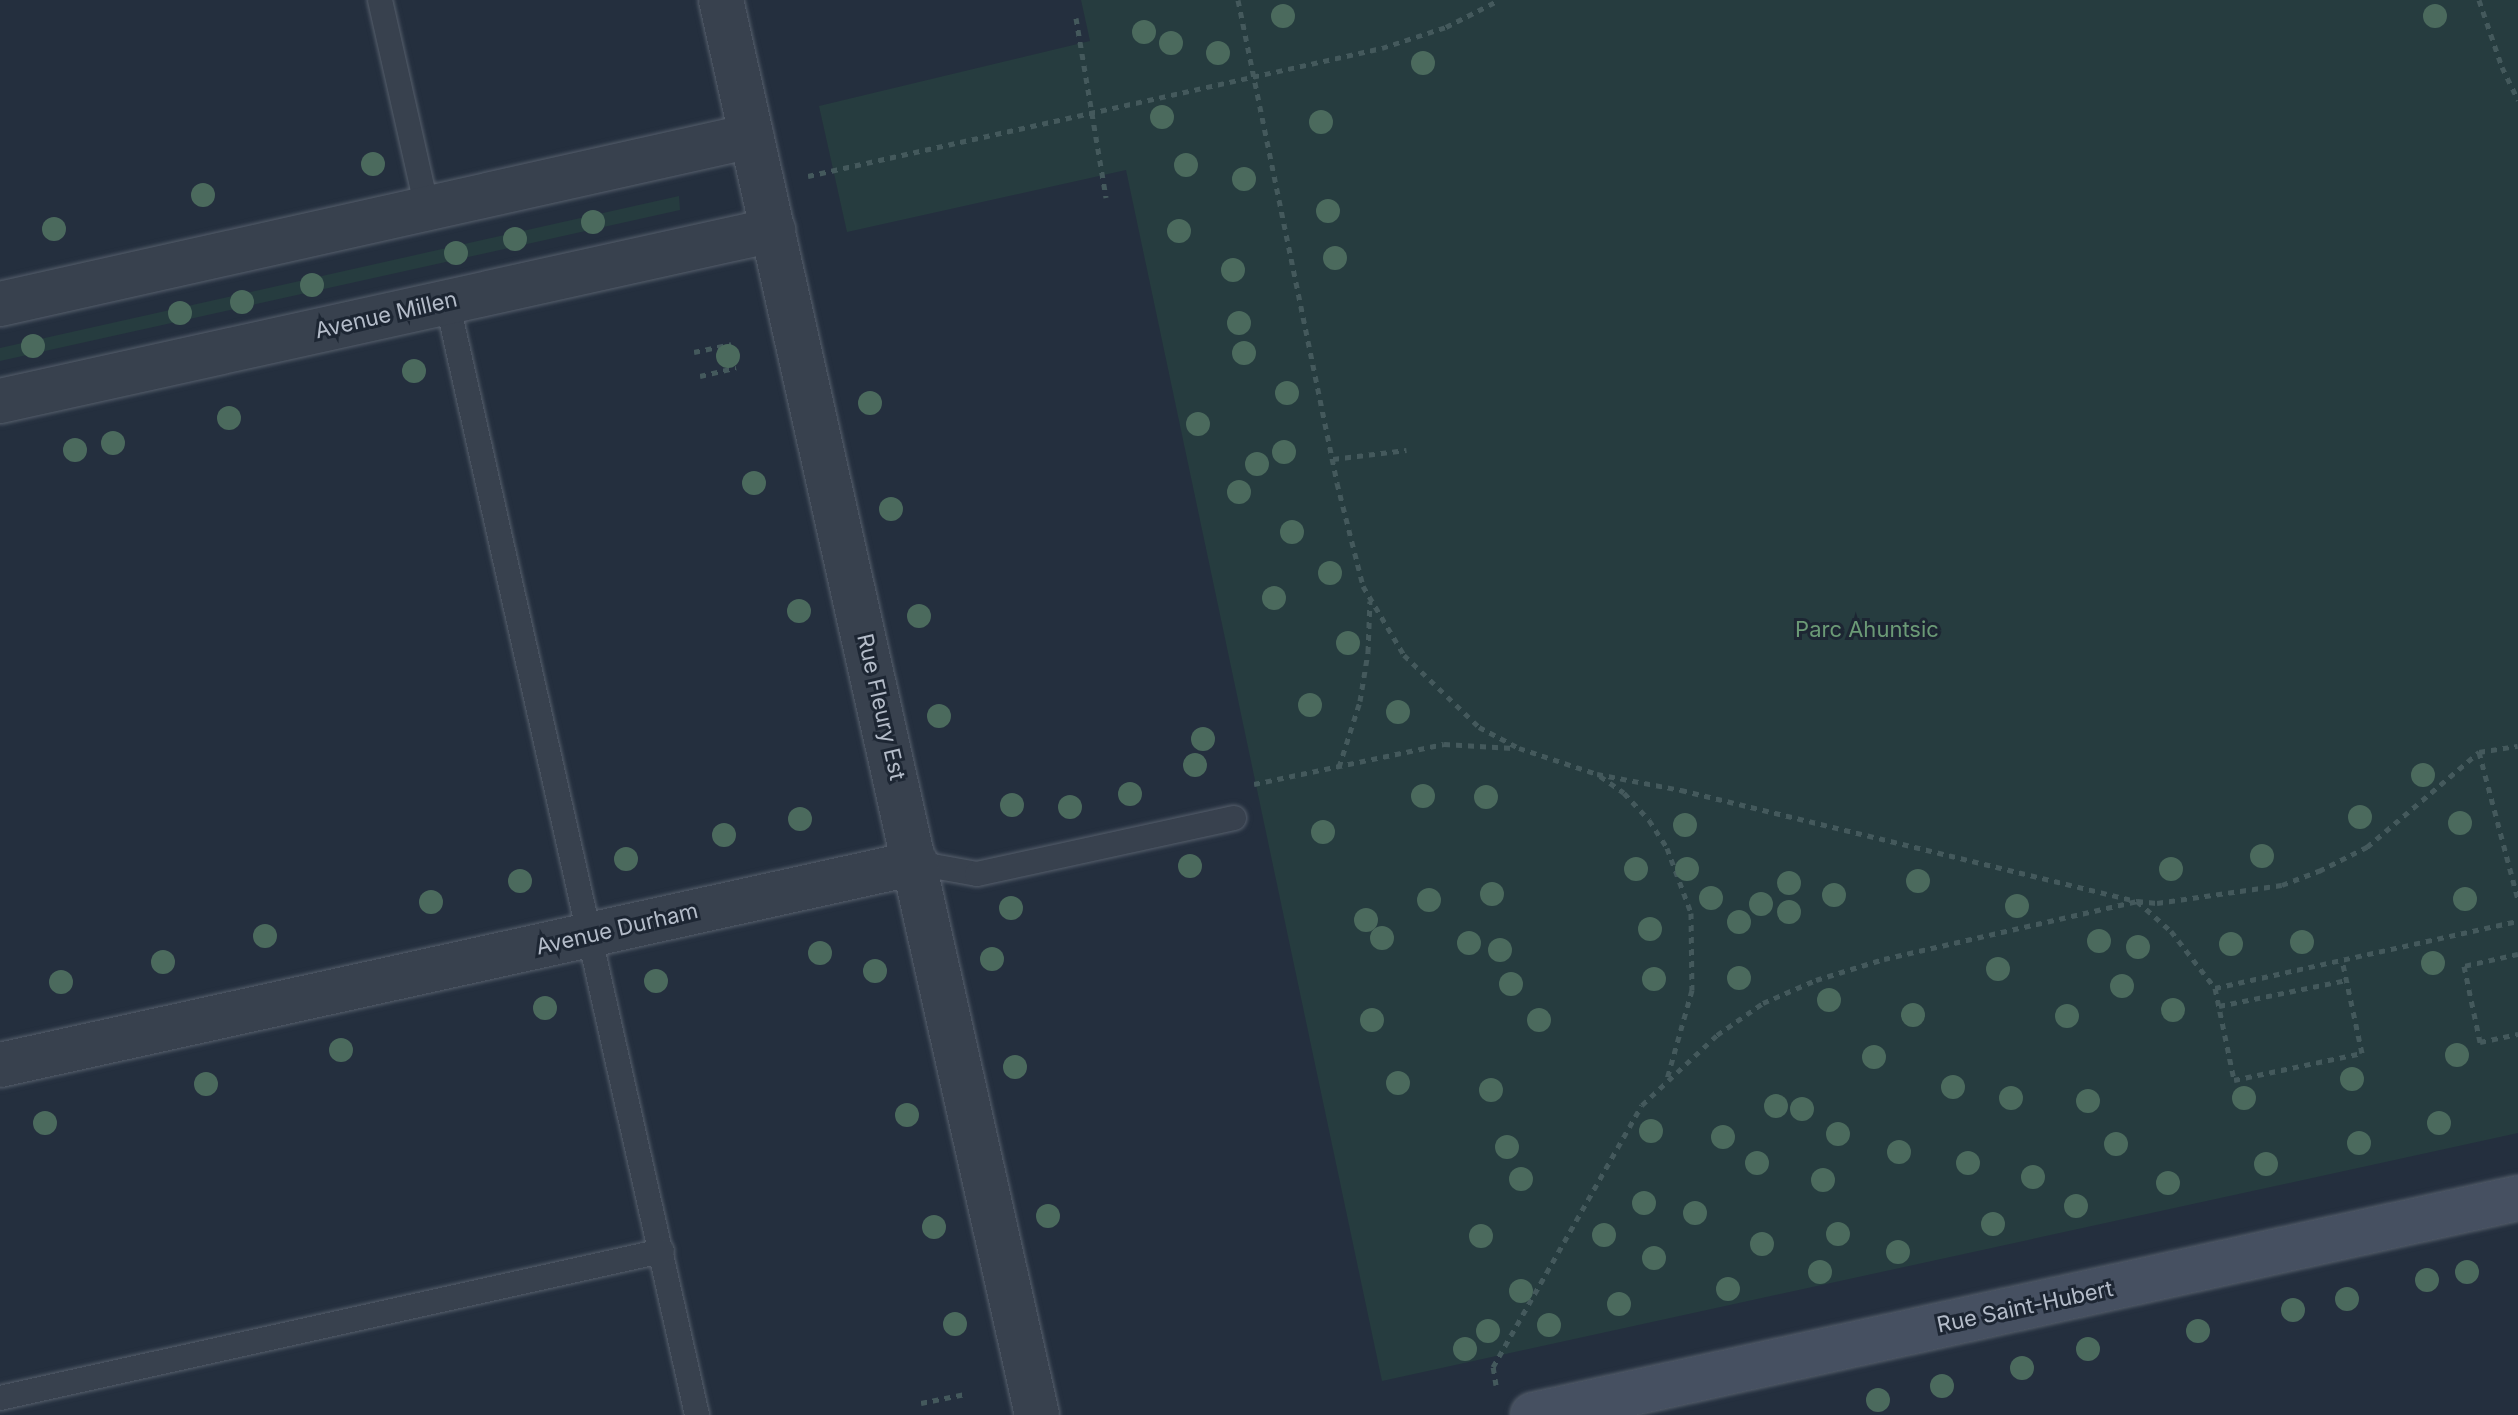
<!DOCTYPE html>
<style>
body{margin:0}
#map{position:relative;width:2518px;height:1415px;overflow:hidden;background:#242f3e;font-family:Inter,sans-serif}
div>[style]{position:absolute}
.green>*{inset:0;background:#263c3f}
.path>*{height:5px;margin-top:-2.5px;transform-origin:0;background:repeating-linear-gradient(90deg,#44595c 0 6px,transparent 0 12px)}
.roads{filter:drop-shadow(0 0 2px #565f6c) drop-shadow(0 0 2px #565f6c)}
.service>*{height:24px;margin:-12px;padding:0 12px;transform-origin:12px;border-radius:12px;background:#38414e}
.minor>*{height:44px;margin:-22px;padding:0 22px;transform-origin:22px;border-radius:22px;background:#38414e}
.tertiary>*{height:44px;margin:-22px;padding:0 22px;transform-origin:22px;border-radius:22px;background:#38414e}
.secondary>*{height:44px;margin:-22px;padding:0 22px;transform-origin:22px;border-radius:22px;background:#465061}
.trees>*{width:24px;height:24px;margin:-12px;border-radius:50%;background:#4b6a5d}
span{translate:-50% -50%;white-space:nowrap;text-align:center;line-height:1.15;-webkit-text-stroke:6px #1d2633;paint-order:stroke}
.street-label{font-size:22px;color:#b4bcc9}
.park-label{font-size:22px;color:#6b9a76}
</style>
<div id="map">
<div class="green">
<i style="clip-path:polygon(1081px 0,2518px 0,2518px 1133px,1382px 1381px,1126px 170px,847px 232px,819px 106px,1090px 41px)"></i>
<i style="clip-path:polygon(679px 196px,680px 210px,0 361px,0 348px)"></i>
</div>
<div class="path">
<i style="left:1238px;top:0;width:493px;rotate:78.4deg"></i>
<i style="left:1337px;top:483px;width:106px;rotate:75.8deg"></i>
<i style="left:1363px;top:586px;width:80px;rotate:59.3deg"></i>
<i style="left:1404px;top:655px;width:104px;rotate:43.8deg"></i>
<i style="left:1479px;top:727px;width:45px;rotate:27.7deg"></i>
<i style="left:1519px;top:748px;width:82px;rotate:18.4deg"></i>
<i style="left:1597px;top:774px;width:86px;rotate:10.8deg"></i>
<i style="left:1681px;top:790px;width:469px;rotate:13.7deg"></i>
<i style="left:2137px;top:901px;width:20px;rotate:6deg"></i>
<i style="left:2157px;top:903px;width:126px;rotate:-8.2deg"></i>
<i style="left:2282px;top:885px;width:40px;rotate:-21deg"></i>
<i style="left:2319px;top:871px;width:54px;rotate:-26.6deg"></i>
<i style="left:2367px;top:847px;width:147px;rotate:-40.3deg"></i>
<i style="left:2479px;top:752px;width:39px;rotate:-9deg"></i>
<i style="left:2479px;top:0;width:71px;rotate:71.1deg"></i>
<i style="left:2502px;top:67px;width:37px;rotate:64deg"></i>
<i style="left:1076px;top:18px;width:182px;rotate:80.5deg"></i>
<i style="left:808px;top:176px;width:588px;rotate:-12.57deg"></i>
<i style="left:1382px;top:48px;width:67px;rotate:-18.2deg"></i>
<i style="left:1446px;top:27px;width:59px;rotate:-27deg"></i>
<i style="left:694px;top:352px;width:38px;rotate:-12deg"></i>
<i style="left:700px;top:376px;width:37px;rotate:-13deg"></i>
<i style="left:1333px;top:459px;width:74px;rotate:-7deg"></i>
<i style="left:2479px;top:752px;width:153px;rotate:75.2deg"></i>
<i style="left:1339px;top:767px;width:69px;rotate:-72.3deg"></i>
<i style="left:1360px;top:701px;width:50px;rotate:-80.7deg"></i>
<i style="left:1368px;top:652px;width:51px;rotate:-87.8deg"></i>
<i style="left:1600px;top:776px;width:29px;rotate:35deg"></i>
<i style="left:1624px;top:793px;width:37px;rotate:47deg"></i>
<i style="left:1649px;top:820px;width:33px;rotate:57deg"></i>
<i style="left:1667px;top:848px;width:69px;rotate:69.7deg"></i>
<i style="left:1691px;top:913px;width:77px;rotate:89.3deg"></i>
<i style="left:1692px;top:990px;width:92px;rotate:105.7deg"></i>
<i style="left:1254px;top:784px;width:194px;rotate:-11.9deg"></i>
<i style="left:1444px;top:744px;width:69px;rotate:3.3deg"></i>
<i style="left:2518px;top:954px;width:55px;rotate:167.5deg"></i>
<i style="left:2464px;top:966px;width:78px;rotate:78.1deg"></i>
<i style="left:2480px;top:1042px;width:39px;rotate:-12deg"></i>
<i style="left:2215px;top:988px;width:94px;rotate:78.3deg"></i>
<i style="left:2234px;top:1080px;width:131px;rotate:-11.9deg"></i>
<i style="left:2362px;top:1053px;width:95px;rotate:-102.1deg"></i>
<i style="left:2219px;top:1006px;width:131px;rotate:-11.5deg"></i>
<i style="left:1496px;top:1385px;width:18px;rotate:-99deg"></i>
<i style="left:1493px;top:1367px;width:301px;rotate:-60.4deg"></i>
<i style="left:1642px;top:1105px;width:103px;rotate:-43deg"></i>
<i style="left:1717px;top:1035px;width:56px;rotate:-34.8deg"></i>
<i style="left:1763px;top:1003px;width:58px;rotate:-23.5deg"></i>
<i style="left:1816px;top:980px;width:71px;rotate:-17.2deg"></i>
<i style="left:1884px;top:959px;width:260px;rotate:-12.9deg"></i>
<i style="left:2137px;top:901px;width:45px;rotate:41.4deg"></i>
<i style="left:2171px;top:931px;width:72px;rotate:52.3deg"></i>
<i style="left:2215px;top:988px;width:310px;rotate:-12.5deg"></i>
<i style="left:921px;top:1403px;width:45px;rotate:-11.6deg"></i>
</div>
<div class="roads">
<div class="service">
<i style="left:380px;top:0;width:214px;rotate:77.3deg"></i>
<i style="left:447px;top:301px;width:1142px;rotate:77.35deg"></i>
<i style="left:916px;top:863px;width:62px;rotate:10.2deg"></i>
<i style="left:977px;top:874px;width:263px;rotate:-12.3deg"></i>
<i style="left:0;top:1398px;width:678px;rotate:-12.52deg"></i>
</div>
<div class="minor">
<i style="left:0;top:304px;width:770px;rotate:-12.61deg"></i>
<i style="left:0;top:401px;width:792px;rotate:-12.47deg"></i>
<i style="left:0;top:1065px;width:938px;rotate:-12.44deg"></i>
</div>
<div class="tertiary">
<i style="left:721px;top:0;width:1450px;rotate:77.41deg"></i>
</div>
<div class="secondary">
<i style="left:1533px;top:1415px;width:1009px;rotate:-12.42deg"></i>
</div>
</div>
<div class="trees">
<i style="left:1283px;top:16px"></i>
<i style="left:2435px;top:16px"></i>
<i style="left:1144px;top:32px"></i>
<i style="left:1171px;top:43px"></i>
<i style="left:1218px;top:53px"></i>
<i style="left:1423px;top:63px"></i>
<i style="left:1162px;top:117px"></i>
<i style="left:1321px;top:122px"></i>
<i style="left:373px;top:164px"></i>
<i style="left:1186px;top:165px"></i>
<i style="left:1244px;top:179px"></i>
<i style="left:203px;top:195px"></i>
<i style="left:1328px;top:211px"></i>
<i style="left:593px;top:222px"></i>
<i style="left:54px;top:229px"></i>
<i style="left:1179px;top:231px"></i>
<i style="left:515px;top:239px"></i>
<i style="left:456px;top:253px"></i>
<i style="left:1335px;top:258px"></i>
<i style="left:1233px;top:270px"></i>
<i style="left:312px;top:285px"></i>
<i style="left:242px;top:302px"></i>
<i style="left:180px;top:313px"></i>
<i style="left:1239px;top:323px"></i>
<i style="left:33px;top:346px"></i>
<i style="left:1244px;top:353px"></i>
<i style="left:728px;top:356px"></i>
<i style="left:414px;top:371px"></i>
<i style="left:1287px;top:393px"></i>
<i style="left:870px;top:403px"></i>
<i style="left:229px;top:418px"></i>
<i style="left:1198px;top:424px"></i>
<i style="left:113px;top:443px"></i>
<i style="left:75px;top:450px"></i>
<i style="left:1284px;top:452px"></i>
<i style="left:1257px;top:464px"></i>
<i style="left:754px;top:483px"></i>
<i style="left:1239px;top:492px"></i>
<i style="left:891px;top:509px"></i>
<i style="left:1292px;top:532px"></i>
<i style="left:1330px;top:573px"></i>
<i style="left:1274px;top:598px"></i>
<i style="left:799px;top:611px"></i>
<i style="left:919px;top:616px"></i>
<i style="left:1348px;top:643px"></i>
<i style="left:1310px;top:705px"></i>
<i style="left:1398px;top:712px"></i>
<i style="left:939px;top:716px"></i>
<i style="left:1203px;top:739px"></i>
<i style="left:1195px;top:765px"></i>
<i style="left:2423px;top:775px"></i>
<i style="left:1130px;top:794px"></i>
<i style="left:1423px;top:796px"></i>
<i style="left:1486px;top:797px"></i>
<i style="left:1012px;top:805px"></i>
<i style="left:1070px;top:807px"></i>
<i style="left:2360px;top:817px"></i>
<i style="left:800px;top:819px"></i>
<i style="left:2460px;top:823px"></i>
<i style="left:1685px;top:825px"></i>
<i style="left:1323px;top:832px"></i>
<i style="left:724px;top:835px"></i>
<i style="left:2262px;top:856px"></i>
<i style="left:626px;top:859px"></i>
<i style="left:1190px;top:866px"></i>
<i style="left:1636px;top:869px"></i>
<i style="left:1687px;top:869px"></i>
<i style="left:2171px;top:869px"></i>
<i style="left:520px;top:881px"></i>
<i style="left:1918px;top:881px"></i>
<i style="left:1789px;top:883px"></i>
<i style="left:1492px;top:894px"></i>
<i style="left:1834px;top:895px"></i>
<i style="left:1711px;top:898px"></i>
<i style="left:2465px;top:899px"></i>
<i style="left:1429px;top:900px"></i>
<i style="left:431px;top:902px"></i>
<i style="left:1761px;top:904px"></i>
<i style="left:2017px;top:906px"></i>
<i style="left:1011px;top:908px"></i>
<i style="left:1789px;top:912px"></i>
<i style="left:1366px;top:920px"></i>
<i style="left:1739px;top:922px"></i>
<i style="left:1650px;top:929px"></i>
<i style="left:265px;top:936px"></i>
<i style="left:1382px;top:938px"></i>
<i style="left:2099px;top:941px"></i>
<i style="left:2302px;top:942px"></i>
<i style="left:1469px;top:943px"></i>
<i style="left:2231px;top:944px"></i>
<i style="left:2138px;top:947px"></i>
<i style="left:1500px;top:950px"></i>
<i style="left:820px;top:953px"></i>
<i style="left:992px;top:959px"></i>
<i style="left:163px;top:962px"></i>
<i style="left:2433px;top:963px"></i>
<i style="left:1998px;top:969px"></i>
<i style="left:875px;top:971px"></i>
<i style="left:1739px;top:978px"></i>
<i style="left:1654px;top:979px"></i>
<i style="left:656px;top:981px"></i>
<i style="left:61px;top:982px"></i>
<i style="left:1511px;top:984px"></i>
<i style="left:2122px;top:986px"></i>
<i style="left:1829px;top:1000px"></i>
<i style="left:545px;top:1008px"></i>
<i style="left:2173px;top:1010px"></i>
<i style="left:1913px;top:1015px"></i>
<i style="left:2067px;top:1016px"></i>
<i style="left:1372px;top:1020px"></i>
<i style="left:1539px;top:1020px"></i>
<i style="left:341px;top:1050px"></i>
<i style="left:2457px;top:1055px"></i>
<i style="left:1874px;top:1057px"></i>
<i style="left:1015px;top:1067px"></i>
<i style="left:2352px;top:1079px"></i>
<i style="left:1398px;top:1083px"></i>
<i style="left:206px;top:1084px"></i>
<i style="left:1953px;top:1087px"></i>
<i style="left:1491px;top:1090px"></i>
<i style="left:2011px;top:1098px"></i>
<i style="left:2244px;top:1098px"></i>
<i style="left:2088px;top:1101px"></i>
<i style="left:1776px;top:1106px"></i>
<i style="left:1802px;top:1109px"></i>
<i style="left:907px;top:1115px"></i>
<i style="left:45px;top:1123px"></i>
<i style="left:2439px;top:1123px"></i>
<i style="left:1651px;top:1131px"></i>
<i style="left:1838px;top:1134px"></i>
<i style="left:1723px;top:1137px"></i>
<i style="left:2359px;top:1143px"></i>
<i style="left:2116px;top:1144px"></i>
<i style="left:1507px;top:1147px"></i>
<i style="left:1899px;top:1152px"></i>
<i style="left:1757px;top:1163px"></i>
<i style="left:1968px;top:1163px"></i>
<i style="left:2266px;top:1164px"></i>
<i style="left:2033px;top:1177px"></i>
<i style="left:1521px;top:1179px"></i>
<i style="left:1823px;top:1180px"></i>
<i style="left:2168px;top:1183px"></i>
<i style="left:1644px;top:1203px"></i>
<i style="left:2076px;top:1206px"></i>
<i style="left:1695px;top:1213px"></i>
<i style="left:1048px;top:1216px"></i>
<i style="left:1993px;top:1224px"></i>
<i style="left:934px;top:1227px"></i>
<i style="left:1838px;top:1234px"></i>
<i style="left:1604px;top:1235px"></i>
<i style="left:1481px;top:1236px"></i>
<i style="left:1762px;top:1244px"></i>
<i style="left:1898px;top:1252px"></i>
<i style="left:1654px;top:1258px"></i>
<i style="left:1820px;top:1272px"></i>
<i style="left:2467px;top:1272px"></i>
<i style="left:2427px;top:1280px"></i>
<i style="left:1728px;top:1289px"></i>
<i style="left:1521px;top:1291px"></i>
<i style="left:2347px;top:1299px"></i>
<i style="left:1619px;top:1304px"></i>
<i style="left:2293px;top:1310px"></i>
<i style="left:955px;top:1324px"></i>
<i style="left:1549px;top:1325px"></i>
<i style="left:1488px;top:1331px"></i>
<i style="left:2198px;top:1331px"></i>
<i style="left:1465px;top:1349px"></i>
<i style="left:2088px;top:1349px"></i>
<i style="left:2022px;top:1368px"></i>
<i style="left:1942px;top:1386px"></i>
<i style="left:1878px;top:1400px"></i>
</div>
<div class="street-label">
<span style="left:386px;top:315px;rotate:-13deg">Avenue Millen</span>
<span style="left:881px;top:707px;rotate:77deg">Rue Fleury Est</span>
<span style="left:617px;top:929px;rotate:-13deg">Avenue Durham</span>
<span style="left:2025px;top:1307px;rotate:-12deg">Rue Saint-Hubert</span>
</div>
<div class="park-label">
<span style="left:1867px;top:630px">Parc Ahuntsic</span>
</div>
</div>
